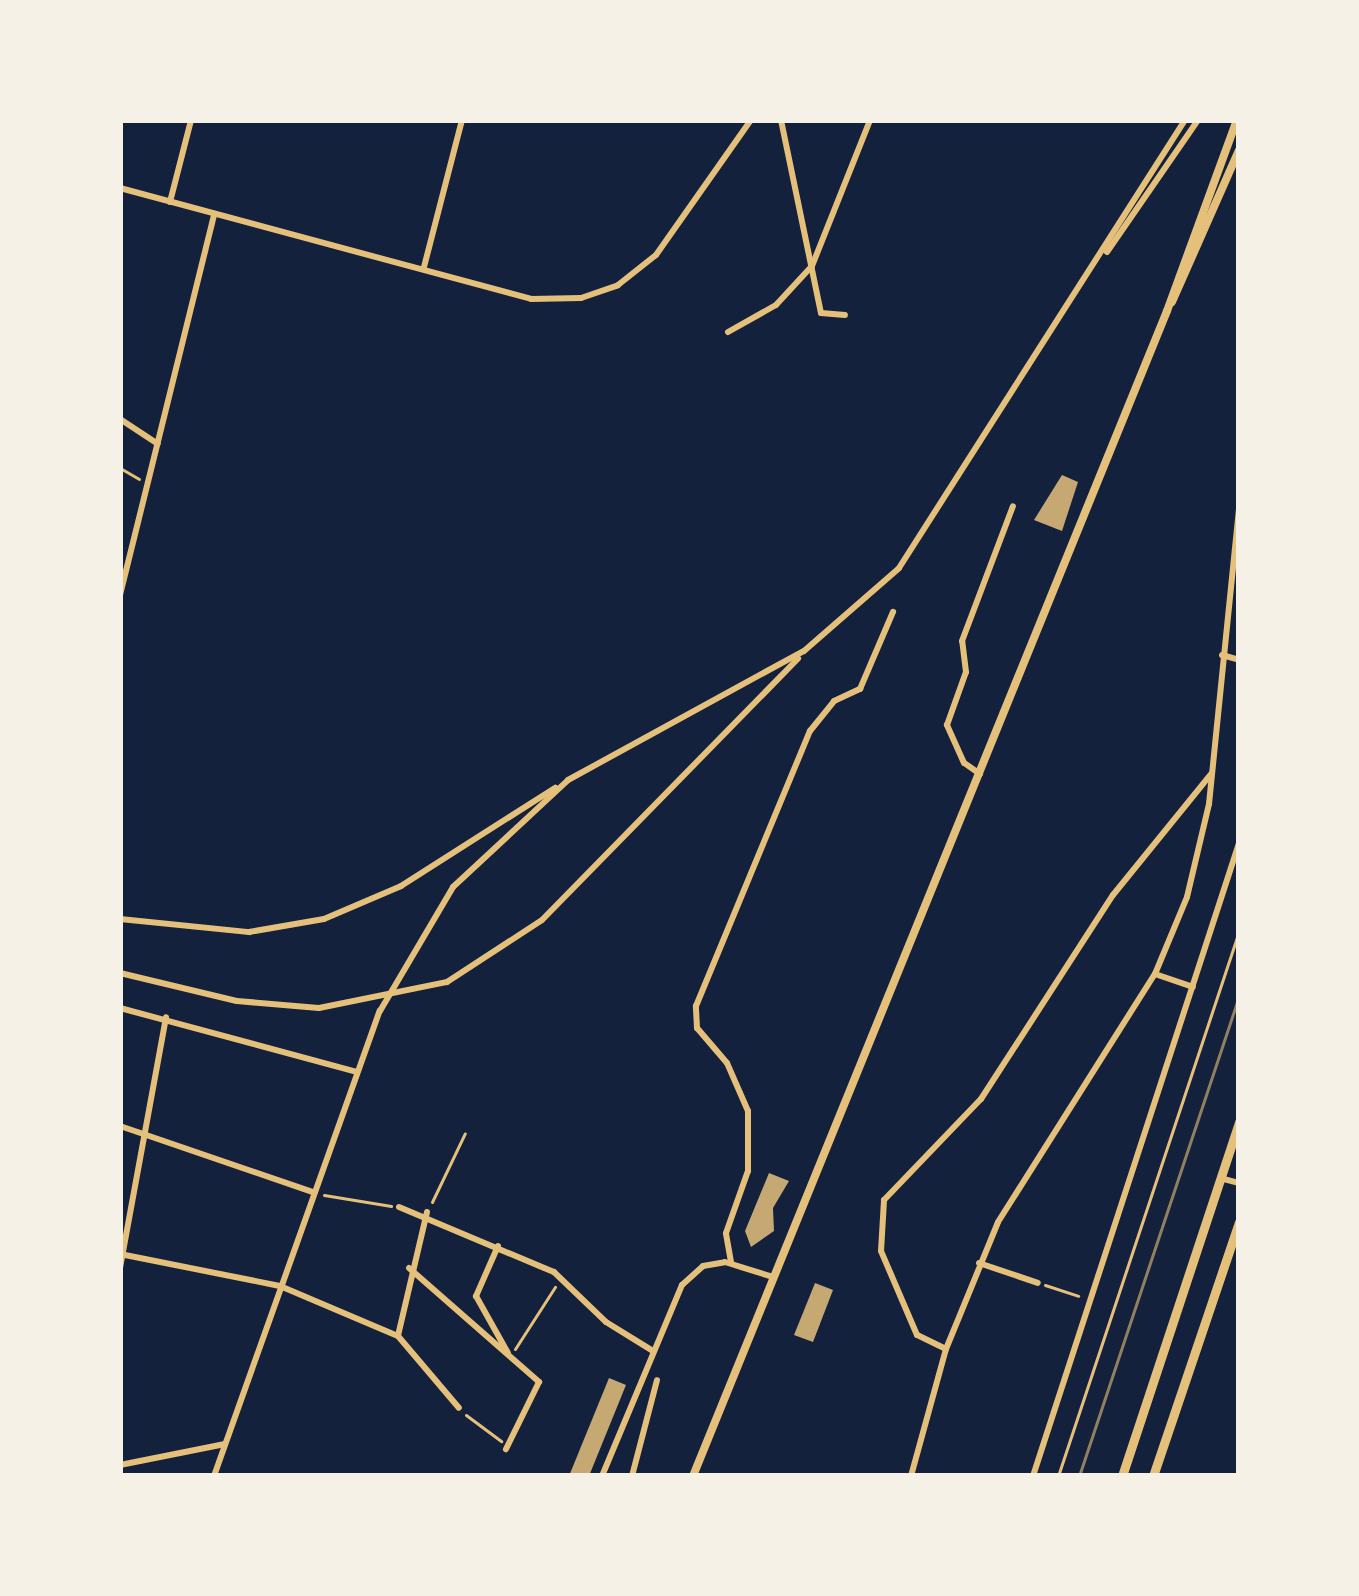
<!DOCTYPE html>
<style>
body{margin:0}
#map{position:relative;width:1359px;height:1596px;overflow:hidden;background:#14213d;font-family:Barlow,sans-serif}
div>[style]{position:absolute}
.building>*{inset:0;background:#c6a872}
.path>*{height:3px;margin:-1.5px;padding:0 1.5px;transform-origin:1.5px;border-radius:1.5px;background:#e5c07b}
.minor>*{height:6px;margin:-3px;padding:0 3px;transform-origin:3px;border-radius:3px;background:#e5c07b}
.tertiary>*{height:6px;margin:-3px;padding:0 3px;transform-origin:3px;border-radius:3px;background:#e5c07b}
.secondary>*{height:8px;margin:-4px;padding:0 4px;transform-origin:4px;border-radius:4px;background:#e5c07b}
.primary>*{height:9px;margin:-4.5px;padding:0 4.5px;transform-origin:4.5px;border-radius:4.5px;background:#e5c07b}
.rail>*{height:3px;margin:-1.5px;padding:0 1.5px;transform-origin:1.5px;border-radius:1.5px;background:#918062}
span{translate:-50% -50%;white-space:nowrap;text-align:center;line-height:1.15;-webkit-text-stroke:9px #f6f1e7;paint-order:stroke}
.frame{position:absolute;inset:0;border:123px solid #f6f1e7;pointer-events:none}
</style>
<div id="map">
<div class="building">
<i style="clip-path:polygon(1062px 475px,1078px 482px,1062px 531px,1034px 520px)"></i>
<i style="clip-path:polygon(769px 1173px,789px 1181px,773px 1208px,774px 1231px,751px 1247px,745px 1231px)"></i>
<i style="clip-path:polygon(815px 1283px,833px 1290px,813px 1342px,794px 1335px)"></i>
<i style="clip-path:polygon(609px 1378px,626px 1385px,589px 1476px,569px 1476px)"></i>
</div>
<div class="path">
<i style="left:120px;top:468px;width:22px;rotate:30deg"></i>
<i style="left:324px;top:1195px;width:68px;rotate:9.3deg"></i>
<i style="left:432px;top:1202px;width:76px;rotate:-64.4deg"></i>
<i style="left:1045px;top:1285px;width:35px;rotate:18deg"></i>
<i style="left:515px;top:1349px;width:74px;rotate:-57.2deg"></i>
<i style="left:466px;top:1415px;width:44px;rotate:36.6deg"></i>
<i style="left:1058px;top:1476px;width:574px;rotate:-71.63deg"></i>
</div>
<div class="minor">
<i style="left:781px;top:120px;width:197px;rotate:78.3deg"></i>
<i style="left:821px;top:313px;width:24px;rotate:5deg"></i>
<i style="left:120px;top:188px;width:426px;rotate:15.1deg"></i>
<i style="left:531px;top:299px;width:50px;rotate:-1.1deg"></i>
<i style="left:581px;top:298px;width:39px;rotate:-19deg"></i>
<i style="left:618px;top:285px;width:48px;rotate:-38.3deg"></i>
<i style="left:656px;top:255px;width:165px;rotate:-54.9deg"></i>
<i style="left:170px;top:202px;width:85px;rotate:-75.6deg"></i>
<i style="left:424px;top:267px;width:152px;rotate:-75.5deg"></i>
<i style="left:728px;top:332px;width:55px;rotate:-29.4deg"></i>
<i style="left:776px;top:305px;width:53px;rotate:-47.3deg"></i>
<i style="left:812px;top:266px;width:157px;rotate:-68.3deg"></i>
<i style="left:120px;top:419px;width:45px;rotate:33.3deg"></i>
<i style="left:120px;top:595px;width:392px;rotate:-76.1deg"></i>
<i style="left:1222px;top:655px;width:18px;rotate:16deg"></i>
<i style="left:980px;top:774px;width:19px;rotate:-145deg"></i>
<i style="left:964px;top:763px;width:42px;rotate:-114.1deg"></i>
<i style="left:947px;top:725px;width:56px;rotate:-70.3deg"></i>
<i style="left:966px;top:672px;width:31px;rotate:-97deg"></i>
<i style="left:962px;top:641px;width:144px;rotate:-69.3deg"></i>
<i style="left:1155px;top:974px;width:40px;rotate:18.9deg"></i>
<i style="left:120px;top:1008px;width:245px;rotate:15.1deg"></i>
<i style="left:120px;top:1126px;width:204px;rotate:18.9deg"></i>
<i style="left:1220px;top:1178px;width:20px;rotate:15deg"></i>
<i style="left:399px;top:1207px;width:168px;rotate:22.8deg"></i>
<i style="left:554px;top:1272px;width:72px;rotate:43.9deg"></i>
<i style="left:606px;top:1322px;width:55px;rotate:31.7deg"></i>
<i style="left:427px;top:1212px;width:127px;rotate:103.2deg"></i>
<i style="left:398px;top:1336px;width:94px;rotate:49.7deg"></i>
<i style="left:498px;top:1246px;width:55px;rotate:113.7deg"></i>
<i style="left:476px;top:1296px;width:65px;rotate:60.7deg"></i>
<i style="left:120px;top:1254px;width:163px;rotate:11.3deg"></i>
<i style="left:280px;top:1286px;width:128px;rotate:23deg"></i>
<i style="left:731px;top:1262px;width:29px;rotate:-100deg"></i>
<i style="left:726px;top:1233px;width:66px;rotate:-70.5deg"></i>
<i style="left:748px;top:1171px;width:60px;rotate:-90deg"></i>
<i style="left:748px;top:1111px;width:52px;rotate:-113.6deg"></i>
<i style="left:727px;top:1063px;width:46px;rotate:-130.6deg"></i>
<i style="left:697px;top:1028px;width:22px;rotate:-93deg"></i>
<i style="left:696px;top:1006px;width:298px;rotate:-67.5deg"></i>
<i style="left:810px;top:731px;width:38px;rotate:-51deg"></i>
<i style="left:834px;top:701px;width:29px;rotate:-25deg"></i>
<i style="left:860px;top:689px;width:84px;rotate:-66.8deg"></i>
<i style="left:979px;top:1263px;width:62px;rotate:18.7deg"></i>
<i style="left:120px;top:1268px;width:255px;rotate:-79.6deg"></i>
<i style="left:409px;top:1268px;width:173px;rotate:41.2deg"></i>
<i style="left:539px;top:1382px;width:75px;rotate:116.2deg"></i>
<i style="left:946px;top:1349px;width:32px;rotate:-154deg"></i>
<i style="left:917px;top:1335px;width:91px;rotate:-113.2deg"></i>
<i style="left:881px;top:1251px;width:51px;rotate:-86.6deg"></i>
<i style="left:884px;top:1200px;width:140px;rotate:-46.2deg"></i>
<i style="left:981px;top:1099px;width:243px;rotate:-57.1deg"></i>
<i style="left:1113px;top:895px;width:156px;rotate:-51deg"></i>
<i style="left:602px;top:1476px;width:207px;rotate:-67.3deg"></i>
<i style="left:682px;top:1285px;width:28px;rotate:-42deg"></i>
<i style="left:703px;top:1266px;width:22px;rotate:-10deg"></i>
<i style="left:725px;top:1262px;width:50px;rotate:17.4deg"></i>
<i style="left:632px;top:1476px;width:99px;rotate:-75.4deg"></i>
<i style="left:911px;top:1476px;width:132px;rotate:-74.6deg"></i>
<i style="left:946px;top:1349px;width:137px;rotate:-67.7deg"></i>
<i style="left:998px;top:1222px;width:294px;rotate:-57.7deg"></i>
<i style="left:1155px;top:974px;width:83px;rotate:-67.4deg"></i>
<i style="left:1187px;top:897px;width:96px;rotate:-76.7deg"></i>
<i style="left:1209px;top:804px;width:296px;rotate:-84.2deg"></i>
</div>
<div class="tertiary">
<i style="left:1107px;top:252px;width:160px;rotate:-55.4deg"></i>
<i style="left:120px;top:919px;width:130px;rotate:5.8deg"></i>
<i style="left:249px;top:932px;width:76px;rotate:-9.8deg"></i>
<i style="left:324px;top:919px;width:84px;rotate:-23.2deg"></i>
<i style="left:401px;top:886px;width:183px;rotate:-32.5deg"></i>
<i style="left:120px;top:973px;width:120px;rotate:13.5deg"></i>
<i style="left:237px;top:1001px;width:82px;rotate:4.9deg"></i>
<i style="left:319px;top:1008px;width:131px;rotate:-11.5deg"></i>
<i style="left:447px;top:982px;width:113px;rotate:-33.1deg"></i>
<i style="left:542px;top:920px;width:366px;rotate:-45.6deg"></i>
<i style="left:120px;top:1465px;width:107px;rotate:-11.3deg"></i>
<i style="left:214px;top:1476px;width:494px;rotate:-70.4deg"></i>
<i style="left:380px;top:1011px;width:144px;rotate:-59.5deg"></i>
<i style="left:453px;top:887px;width:157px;rotate:-42.9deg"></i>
<i style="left:568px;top:780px;width:269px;rotate:-28.7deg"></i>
<i style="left:804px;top:651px;width:126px;rotate:-41.1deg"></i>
<i style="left:899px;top:568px;width:532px;rotate:-57.45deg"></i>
<i style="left:1033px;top:1476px;width:666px;rotate:-71.97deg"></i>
</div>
<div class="secondary">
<i style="left:1172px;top:302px;width:166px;rotate:-66.2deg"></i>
<i style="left:693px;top:1476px;width:1258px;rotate:-67.86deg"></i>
<i style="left:1167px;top:311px;width:203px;rotate:-69.9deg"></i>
</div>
<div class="primary">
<i style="left:1122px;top:1476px;width:373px;rotate:-71.7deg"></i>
<i style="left:1153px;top:1476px;width:268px;rotate:-71.3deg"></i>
</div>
<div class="rail">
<i style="left:1079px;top:1476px;width:506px;rotate:-71.57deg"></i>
</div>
<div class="frame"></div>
</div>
